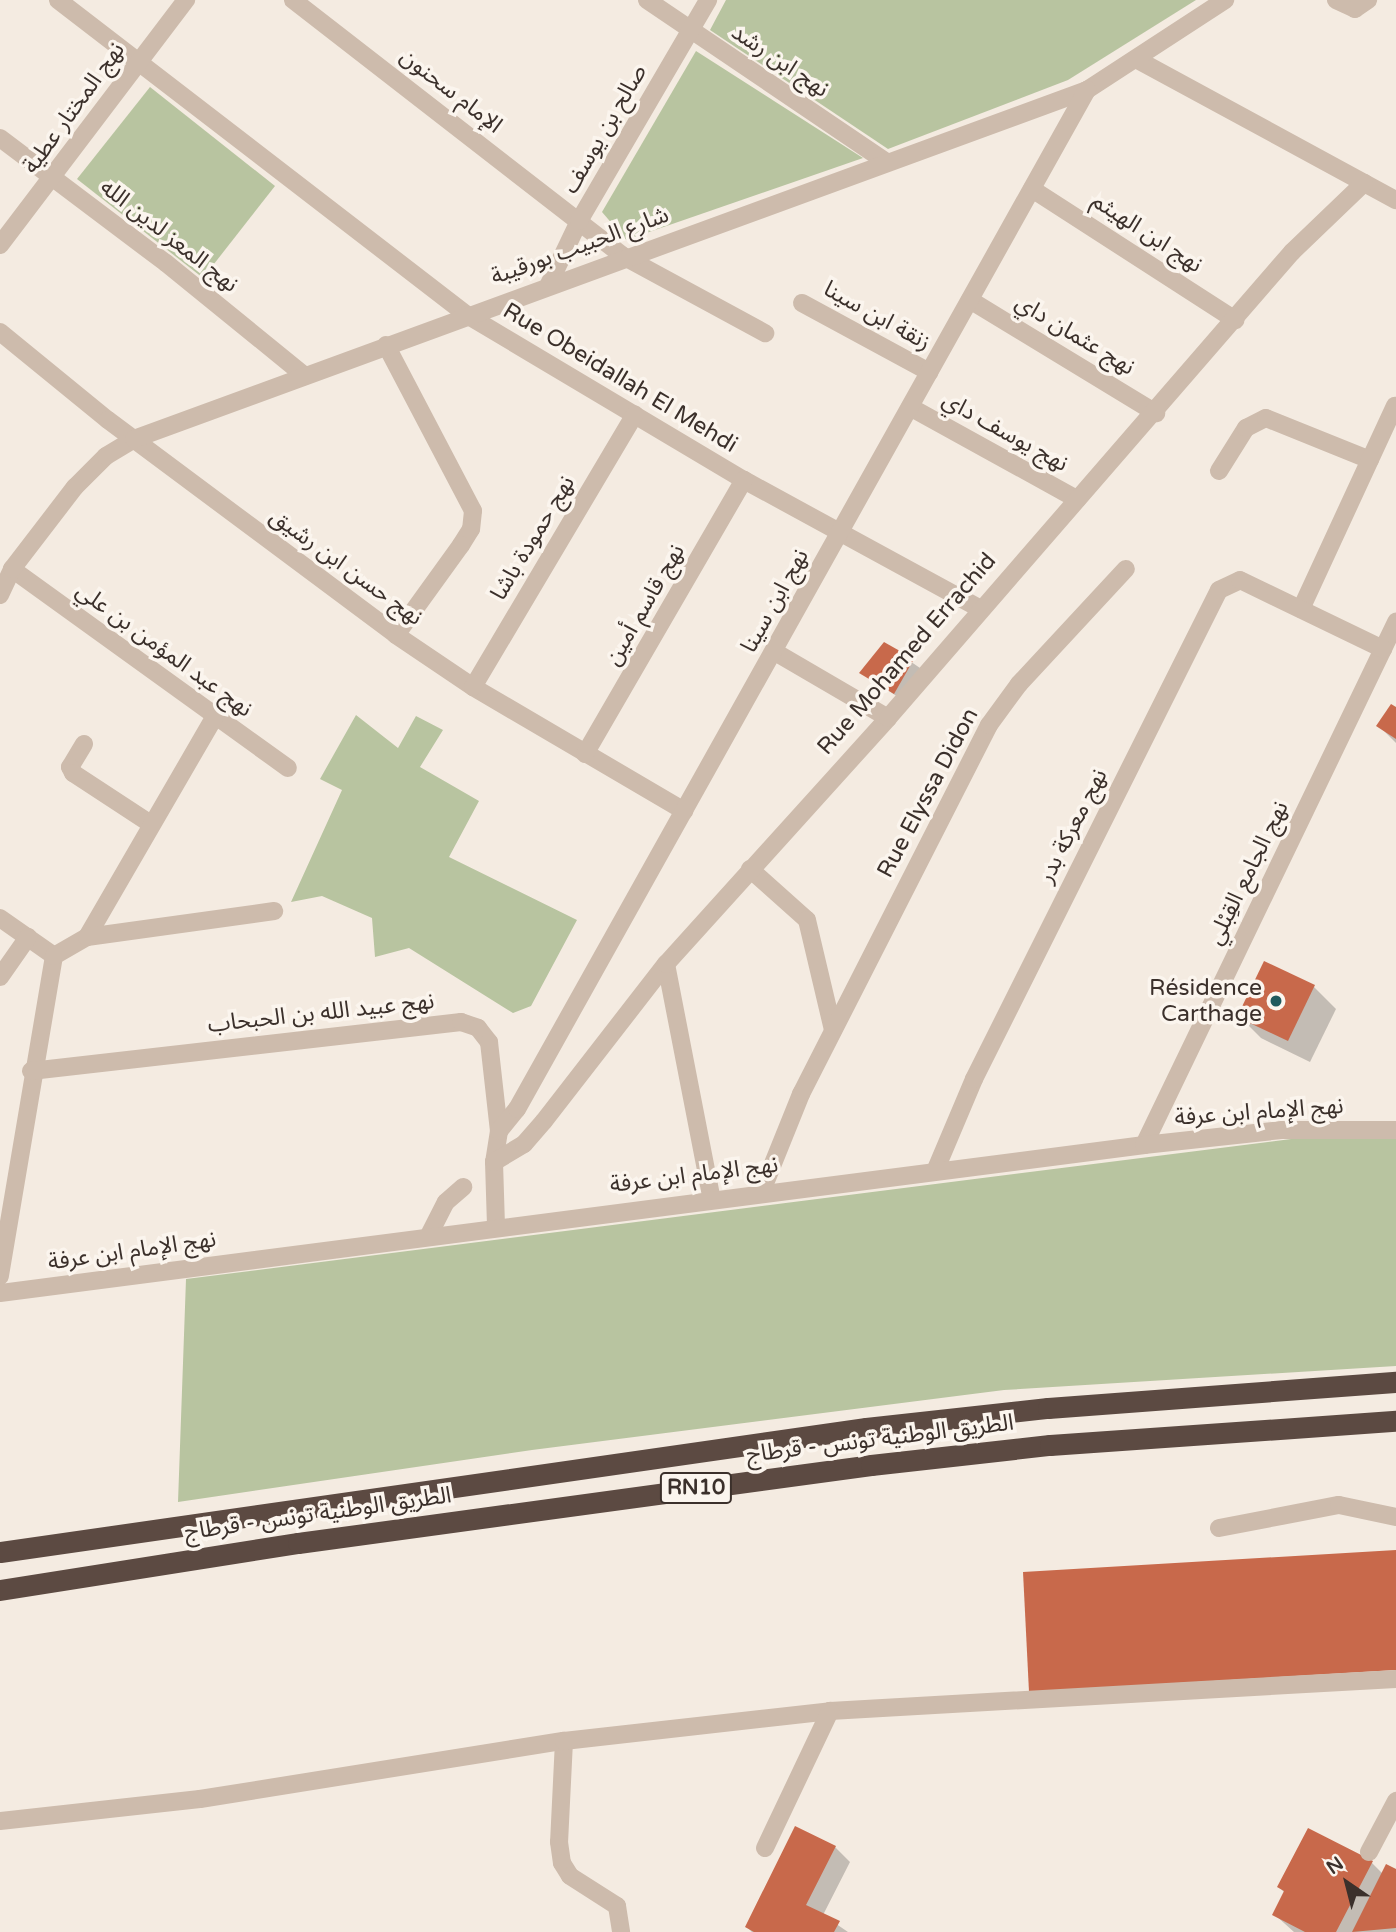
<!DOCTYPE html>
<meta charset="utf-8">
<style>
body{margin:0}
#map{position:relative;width:1396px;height:1932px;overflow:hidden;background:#f4ebe1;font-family:"Varela Round","Noto Sans Arabic",sans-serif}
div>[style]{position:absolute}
.green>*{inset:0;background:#b8c4a0}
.shadow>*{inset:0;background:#0003}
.building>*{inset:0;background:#c8694b}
.minor>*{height:18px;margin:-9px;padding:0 9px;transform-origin:9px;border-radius:9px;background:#cdbbac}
.highway>*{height:21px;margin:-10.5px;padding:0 10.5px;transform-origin:10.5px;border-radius:10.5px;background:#5c4a42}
.dots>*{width:19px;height:19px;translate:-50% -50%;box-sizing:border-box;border:4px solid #fbf5ee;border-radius:50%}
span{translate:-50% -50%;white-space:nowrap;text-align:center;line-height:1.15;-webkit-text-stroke:7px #fbf5ee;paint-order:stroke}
.shield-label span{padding:2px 5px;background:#fbf5ee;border:2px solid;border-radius:5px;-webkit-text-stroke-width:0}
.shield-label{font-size:21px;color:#3b302b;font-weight:700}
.street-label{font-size:23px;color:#3b302b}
.poi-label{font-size:23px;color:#3b302b}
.right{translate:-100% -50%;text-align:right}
.north{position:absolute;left:1312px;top:1848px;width:70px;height:70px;-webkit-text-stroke:5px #fbf5ee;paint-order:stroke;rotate:325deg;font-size:19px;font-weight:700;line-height:28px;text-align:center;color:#3b302b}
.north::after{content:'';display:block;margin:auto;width:24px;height:32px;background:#3b302b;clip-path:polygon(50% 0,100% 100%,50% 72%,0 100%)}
</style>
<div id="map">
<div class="green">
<i style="clip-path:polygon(726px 0,1196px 0,1068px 80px,888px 149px,710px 30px)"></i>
<i style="clip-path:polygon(696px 51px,863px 158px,626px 240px,602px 212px)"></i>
<i style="clip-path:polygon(150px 87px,275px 186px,203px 278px,77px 179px)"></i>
<i style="clip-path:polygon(356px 715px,398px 748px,416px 716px,443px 730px,420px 767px,479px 801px,449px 857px,577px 920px,531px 1006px,513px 1013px,409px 948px,375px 957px,372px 918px,322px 896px,291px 902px,342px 790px,320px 779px)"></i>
<i style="clip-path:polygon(1396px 1136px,1396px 1366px,1004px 1390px,532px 1450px,178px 1502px,186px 1279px,1291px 1139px)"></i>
</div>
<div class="shadow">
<i style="clip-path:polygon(885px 644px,920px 668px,901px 699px,862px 673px)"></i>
<i style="clip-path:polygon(1396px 709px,1396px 743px,1379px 726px)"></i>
<i style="clip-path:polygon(1314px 987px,1336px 1009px,1310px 1062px,1261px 1038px,1239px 1016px)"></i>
<i style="clip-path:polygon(835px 1847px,850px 1862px,823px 1915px,848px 1932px,752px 1932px,747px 1927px)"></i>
<i style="clip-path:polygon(1372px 1863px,1383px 1874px,1396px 1871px,1396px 1932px,1294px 1932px,1274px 1914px,1285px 1893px,1279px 1887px)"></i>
</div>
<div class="building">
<i style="clip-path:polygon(884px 642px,914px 659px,894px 694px,859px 673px)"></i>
<i style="clip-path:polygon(1391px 704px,1396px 707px,1396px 739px,1376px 726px)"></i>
<i style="clip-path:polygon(1264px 961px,1315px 985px,1288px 1041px,1237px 1017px)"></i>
<i style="clip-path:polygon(1396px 1550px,1396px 1670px,1029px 1692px,1023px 1572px)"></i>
<i style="clip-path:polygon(795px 1826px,836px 1846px,806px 1905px,840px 1921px,834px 1932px,754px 1932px,745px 1927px)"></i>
<i style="clip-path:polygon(1308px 1828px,1373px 1861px,1336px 1932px,1305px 1932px,1272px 1915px,1284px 1891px,1277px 1887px)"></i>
<i style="clip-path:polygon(1386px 1864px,1396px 1869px,1396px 1928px,1352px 1932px)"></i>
</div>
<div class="minor">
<i style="left:58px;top:0;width:516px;rotate:37.6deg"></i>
<i style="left:467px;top:315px;width:322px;rotate:30.8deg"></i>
<i style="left:744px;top:480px;width:270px;rotate:28.6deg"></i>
<i style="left:293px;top:0;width:418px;rotate:37.8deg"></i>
<i style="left:623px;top:256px;width:162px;rotate:28.5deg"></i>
<i style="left:647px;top:0;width:289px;rotate:34.1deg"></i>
<i style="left:1336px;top:0;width:21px;rotate:25deg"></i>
<i style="left:1355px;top:9px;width:16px;rotate:-35deg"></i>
<i style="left:1136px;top:59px;width:296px;rotate:28.5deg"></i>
<i style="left:0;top:138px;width:208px;rotate:37deg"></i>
<i style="left:166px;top:263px;width:179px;rotate:39.1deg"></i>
<i style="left:1032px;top:189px;width:242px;rotate:32.8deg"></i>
<i style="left:0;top:245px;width:308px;rotate:-52.8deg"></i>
<i style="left:549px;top:284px;width:70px;rotate:-64.5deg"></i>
<i style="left:579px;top:221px;width:256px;rotate:-59.7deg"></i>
<i style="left:970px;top:300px;width:218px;rotate:31.3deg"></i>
<i style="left:802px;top:303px;width:145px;rotate:28.5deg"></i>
<i style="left:0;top:332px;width:139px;rotate:39.2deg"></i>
<i style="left:108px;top:420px;width:359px;rotate:36.7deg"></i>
<i style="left:396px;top:635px;width:93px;rotate:34deg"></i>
<i style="left:473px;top:687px;width:245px;rotate:30.4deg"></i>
<i style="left:386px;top:345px;width:187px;rotate:62.3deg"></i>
<i style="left:473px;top:511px;width:18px;rotate:96deg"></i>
<i style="left:471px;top:529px;width:19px;rotate:122deg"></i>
<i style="left:461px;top:545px;width:111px;rotate:125.8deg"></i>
<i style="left:910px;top:407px;width:191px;rotate:28.9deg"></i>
<i style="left:1219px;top:471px;width:51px;rotate:-57.9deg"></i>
<i style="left:1246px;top:428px;width:22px;rotate:-27deg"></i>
<i style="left:1266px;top:418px;width:112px;rotate:22deg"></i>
<i style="left:12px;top:569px;width:340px;rotate:35.8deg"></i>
<i style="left:0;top:595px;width:29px;rotate:-65deg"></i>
<i style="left:12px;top:569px;width:103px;rotate:-52.5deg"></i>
<i style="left:75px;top:487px;width:44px;rotate:-45deg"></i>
<i style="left:106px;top:456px;width:33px;rotate:-31deg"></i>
<i style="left:134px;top:439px;width:1015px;rotate:-20.11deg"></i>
<i style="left:1087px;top:90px;width:165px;rotate:-33.1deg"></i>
<i style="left:1301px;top:609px;width:224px;rotate:-65.2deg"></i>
<i style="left:775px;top:652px;width:131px;rotate:30.3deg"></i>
<i style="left:473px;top:687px;width:317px;rotate:-59.3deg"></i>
<i style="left:84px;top:744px;width:27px;rotate:121deg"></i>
<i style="left:70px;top:767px;width:7px;rotate:63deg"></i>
<i style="left:73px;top:773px;width:93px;rotate:33.2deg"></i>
<i style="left:585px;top:754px;width:317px;rotate:-59.9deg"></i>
<i style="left:750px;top:869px;width:76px;rotate:41.8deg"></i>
<i style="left:807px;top:920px;width:113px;rotate:76.7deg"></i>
<i style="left:0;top:918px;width:66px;rotate:35.1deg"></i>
<i style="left:54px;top:956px;width:325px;rotate:99.6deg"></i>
<i style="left:87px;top:937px;width:253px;rotate:-59.9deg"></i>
<i style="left:54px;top:956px;width:38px;rotate:-30deg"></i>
<i style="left:87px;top:937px;width:189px;rotate:-7.9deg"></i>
<i style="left:666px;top:964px;width:240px;rotate:79deg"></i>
<i style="left:0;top:977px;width:49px;rotate:-55deg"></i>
<i style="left:31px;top:1071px;width:433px;rotate:-6.5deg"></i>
<i style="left:461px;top:1022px;width:18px;rotate:19deg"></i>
<i style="left:478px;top:1028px;width:18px;rotate:52deg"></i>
<i style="left:489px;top:1042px;width:90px;rotate:83.6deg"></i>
<i style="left:499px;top:1131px;width:31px;rotate:99deg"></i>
<i style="left:494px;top:1162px;width:65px;rotate:88.2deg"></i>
<i style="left:499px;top:1131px;width:28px;rotate:-51deg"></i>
<i style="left:517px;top:1109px;width:1168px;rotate:-60.78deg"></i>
<i style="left:1144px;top:1145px;width:581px;rotate:-64.27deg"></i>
<i style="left:494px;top:1162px;width:35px;rotate:-31deg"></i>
<i style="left:524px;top:1144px;width:30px;rotate:-49deg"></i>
<i style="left:544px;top:1121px;width:199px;rotate:-52.2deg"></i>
<i style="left:666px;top:964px;width:331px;rotate:-47.9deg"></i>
<i style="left:888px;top:718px;width:617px;rotate:-49.08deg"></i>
<i style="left:1292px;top:252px;width:100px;rotate:-43.8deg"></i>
<i style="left:936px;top:1169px;width:98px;rotate:-67.1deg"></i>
<i style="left:974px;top:1079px;width:547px;rotate:-63.39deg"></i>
<i style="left:1219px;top:590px;width:23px;rotate:-25deg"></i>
<i style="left:1240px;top:580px;width:159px;rotate:25.8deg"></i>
<i style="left:762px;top:1191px;width:105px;rotate:-68.1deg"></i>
<i style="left:801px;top:1094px;width:414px;rotate:-63deg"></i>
<i style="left:989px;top:725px;width:51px;rotate:-53.8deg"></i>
<i style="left:1019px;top:684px;width:157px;rotate:-47.1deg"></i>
<i style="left:428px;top:1237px;width:39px;rotate:-63deg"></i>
<i style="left:446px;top:1202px;width:23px;rotate:-41deg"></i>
<i style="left:0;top:1293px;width:1154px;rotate:-7.37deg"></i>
<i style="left:1144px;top:1145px;width:138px;rotate:-6.2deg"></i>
<i style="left:1281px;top:1130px;width:115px"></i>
<i style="left:1219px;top:1528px;width:122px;rotate:-10.9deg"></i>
<i style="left:1339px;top:1505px;width:58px;rotate:11.9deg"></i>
<i style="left:564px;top:1741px;width:101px;rotate:92.8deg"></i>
<i style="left:559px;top:1842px;width:21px;rotate:82deg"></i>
<i style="left:562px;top:1863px;width:15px;rotate:58deg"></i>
<i style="left:570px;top:1876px;width:56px;rotate:32.6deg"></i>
<i style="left:617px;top:1906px;width:26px;rotate:81deg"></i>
<i style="left:0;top:1821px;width:201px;rotate:-6.3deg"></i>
<i style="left:200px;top:1799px;width:369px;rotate:-9.1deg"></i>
<i style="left:564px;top:1741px;width:268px;rotate:-6.4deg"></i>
<i style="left:830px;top:1711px;width:567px;rotate:-3.24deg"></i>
<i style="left:765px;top:1848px;width:152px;rotate:-64.6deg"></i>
<i style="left:1369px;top:1852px;width:58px;rotate:-62.1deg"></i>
</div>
<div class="highway">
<i style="left:0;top:1552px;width:875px;rotate:-8.15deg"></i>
<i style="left:866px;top:1428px;width:183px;rotate:-6.3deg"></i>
<i style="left:1048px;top:1408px;width:349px;rotate:-4.3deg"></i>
<i style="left:0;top:1590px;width:302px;rotate:-9deg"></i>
<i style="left:298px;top:1543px;width:578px;rotate:-7.75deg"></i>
<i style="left:871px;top:1465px;width:180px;rotate:-6.4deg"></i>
<i style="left:1050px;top:1445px;width:347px;rotate:-4deg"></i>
</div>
<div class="dots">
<i style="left:1276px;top:1001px;background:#1f5a5e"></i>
</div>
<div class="shield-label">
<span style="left:696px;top:1488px">RN10</span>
</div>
<div class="street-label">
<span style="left:780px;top:61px;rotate:34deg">نهج ابن رشد</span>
<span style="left:451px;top:91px;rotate:38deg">الإمام سحنون</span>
<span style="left:74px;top:108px;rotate:-54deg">نهج المختار عطية</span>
<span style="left:605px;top:129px;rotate:-60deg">صالح بن يوسف</span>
<span style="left:1147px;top:233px;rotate:33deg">نهج ابن الهيثم</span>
<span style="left:169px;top:236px;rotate:38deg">نهج المعز لدين الله</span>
<span style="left:580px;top:246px;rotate:-20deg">شارع الحبيب بورقيبة</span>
<span style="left:877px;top:316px;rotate:29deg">زنقة ابن سينا</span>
<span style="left:1075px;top:335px;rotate:31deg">نهج عثمان داي</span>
<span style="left:620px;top:378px;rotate:31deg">Rue Obeidallah El Mehdi</span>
<span style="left:1005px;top:432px;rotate:29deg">نهج يوسف داي</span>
<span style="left:533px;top:538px;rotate:-59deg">نهج حمودة باشا</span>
<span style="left:346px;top:567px;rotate:36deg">نهج حسن ابن رشيق</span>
<span style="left:775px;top:601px;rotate:-61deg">نهج ابن سينا</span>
<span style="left:645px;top:605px;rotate:-60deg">نهج قاسم أمين</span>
<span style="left:164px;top:650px;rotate:36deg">نهج عبد المؤمن بن علي</span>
<span style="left:907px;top:654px;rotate:-49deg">Rue Mohamed Errachid</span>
<span style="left:928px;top:793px;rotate:-62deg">Rue Elyssa Didon</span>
<span style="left:1073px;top:826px;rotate:-63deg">نهج معركة بدر</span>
<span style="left:1248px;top:873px;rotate:-64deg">نهج الجامع القِبْلي</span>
<span style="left:321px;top:1013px;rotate:-6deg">نهج عبيد الله بن الحبحاب</span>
<span style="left:1259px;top:1112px;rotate:-4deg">نهج الإمام ابن عرفة</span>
<span style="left:694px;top:1175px;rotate:-7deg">نهج الإمام ابن عرفة</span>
<span style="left:132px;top:1251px;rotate:-8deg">نهج الإمام ابن عرفة</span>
<span style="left:880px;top:1439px;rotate:-7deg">الطريق الوطنية تونس - قرطاج</span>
<span style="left:318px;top:1514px;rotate:-8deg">الطريق الوطنية تونس - قرطاج</span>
</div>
<div class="poi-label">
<span class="right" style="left:1262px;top:1001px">Résidence<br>Carthage</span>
</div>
<div class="north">N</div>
</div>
